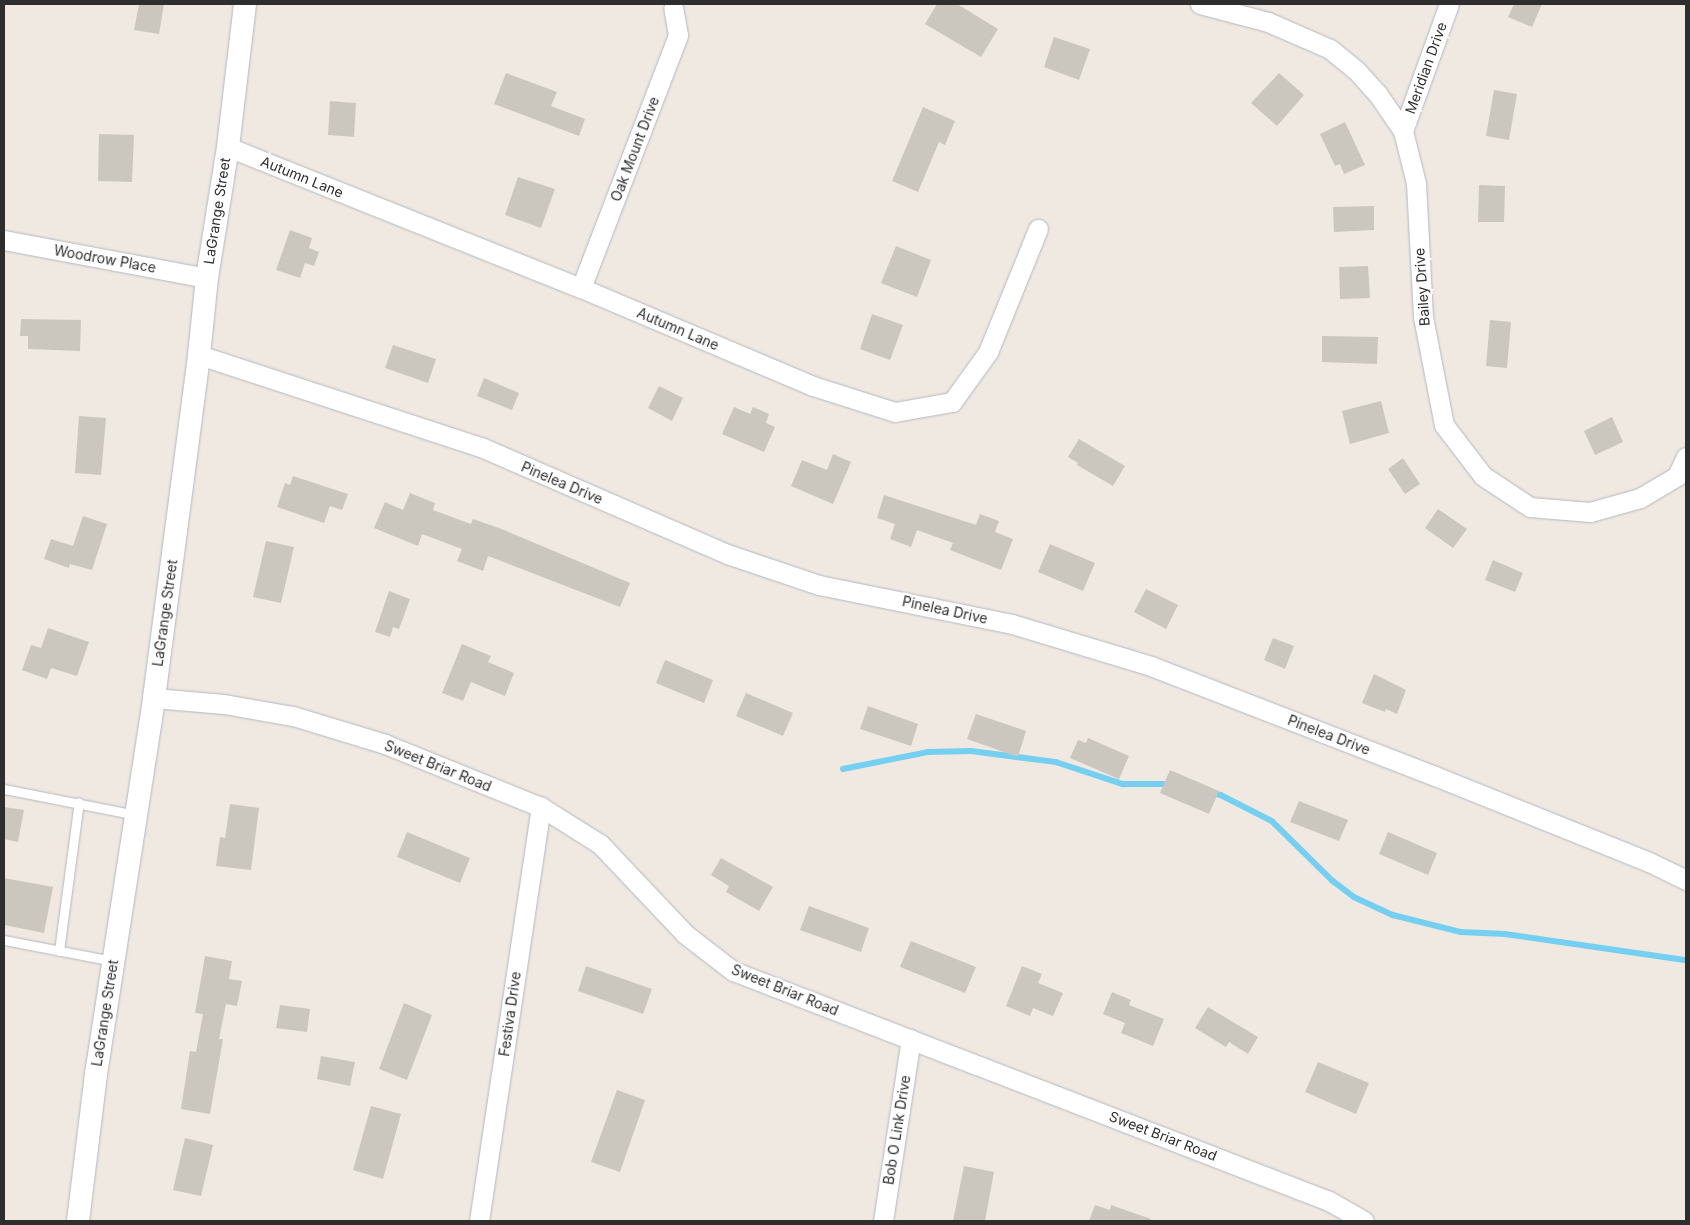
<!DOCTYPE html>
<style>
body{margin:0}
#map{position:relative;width:1690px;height:1225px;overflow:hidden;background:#efe9e1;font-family:Inter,sans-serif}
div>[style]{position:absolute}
.stream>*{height:5.5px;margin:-2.75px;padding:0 2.75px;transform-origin:2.75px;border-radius:2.75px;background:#75cff0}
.building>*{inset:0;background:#cbc7bf}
.roads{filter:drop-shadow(0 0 1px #b4b7c1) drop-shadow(0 0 1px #b4b7c1)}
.service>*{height:9px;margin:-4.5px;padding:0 4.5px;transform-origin:4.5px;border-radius:4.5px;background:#fff}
.minor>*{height:19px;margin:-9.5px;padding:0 9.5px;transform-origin:9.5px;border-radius:9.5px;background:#fff}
.tertiary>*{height:22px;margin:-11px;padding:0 11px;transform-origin:11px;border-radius:11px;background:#fff}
span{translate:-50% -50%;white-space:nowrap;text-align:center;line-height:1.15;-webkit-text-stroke:5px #fff;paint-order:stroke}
.street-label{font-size:14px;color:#2e2e2e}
.frame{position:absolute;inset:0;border:5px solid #2e2e2e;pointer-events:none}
</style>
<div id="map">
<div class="stream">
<i style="left:843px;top:769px;width:87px;rotate:-11.3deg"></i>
<i style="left:928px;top:752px;width:43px;rotate:-1.3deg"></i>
<i style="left:971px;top:751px;width:86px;rotate:7.4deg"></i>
<i style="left:1056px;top:762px;width:71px;rotate:18.2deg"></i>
<i style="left:1123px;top:784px;width:47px"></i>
<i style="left:1211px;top:793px;width:10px;rotate:11deg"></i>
<i style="left:1221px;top:795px;width:57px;rotate:27deg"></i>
<i style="left:1272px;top:821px;width:86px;rotate:44.5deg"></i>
<i style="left:1333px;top:881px;width:26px;rotate:37deg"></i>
<i style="left:1354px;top:897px;width:43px;rotate:24.8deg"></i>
<i style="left:1393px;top:915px;width:70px;rotate:14deg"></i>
<i style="left:1461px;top:932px;width:44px;rotate:2.6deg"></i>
<i style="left:1505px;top:934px;width:183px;rotate:8.2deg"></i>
</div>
<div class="building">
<i style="clip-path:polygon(139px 4px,164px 4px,159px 34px,134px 30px)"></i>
<i style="clip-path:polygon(937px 4px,957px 4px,998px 29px,981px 57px,925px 24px)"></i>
<i style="clip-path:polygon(1514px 4px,1542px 4px,1532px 27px,1508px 17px)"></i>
<i style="clip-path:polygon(1054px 37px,1090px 49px,1079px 80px,1044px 67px)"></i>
<i style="clip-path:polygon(506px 73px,557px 92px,551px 106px,585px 119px,579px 136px,494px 104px)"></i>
<i style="clip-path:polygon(1279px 73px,1304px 95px,1277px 126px,1251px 103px)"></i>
<i style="clip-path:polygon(1494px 90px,1517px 94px,1509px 140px,1486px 136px)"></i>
<i style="clip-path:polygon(330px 101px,356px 103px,354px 137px,328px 135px)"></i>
<i style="clip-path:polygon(923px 107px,955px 121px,945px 145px,939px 142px,918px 192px,892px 181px)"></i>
<i style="clip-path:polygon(1345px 122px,1365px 165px,1344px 174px,1340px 164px,1335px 166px,1320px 134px)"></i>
<i style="clip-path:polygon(99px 134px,134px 135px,132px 182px,98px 181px)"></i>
<i style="clip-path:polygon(518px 177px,555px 189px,541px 228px,505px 215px)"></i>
<i style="clip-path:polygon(1479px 185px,1505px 186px,1504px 222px,1478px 222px)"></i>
<i style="clip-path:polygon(1374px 206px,1374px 230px,1334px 232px,1333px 207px)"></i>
<i style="clip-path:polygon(290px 230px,312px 238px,309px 248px,319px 252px,314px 266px,305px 263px,300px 278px,276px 270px)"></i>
<i style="clip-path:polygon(896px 246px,931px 260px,917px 297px,881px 283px)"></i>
<i style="clip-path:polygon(1368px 266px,1370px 298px,1340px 299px,1339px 267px)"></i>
<i style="clip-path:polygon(872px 314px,903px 325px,890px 360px,860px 349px)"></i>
<i style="clip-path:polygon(21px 319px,81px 320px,80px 351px,28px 349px,28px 336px,20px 336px)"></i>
<i style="clip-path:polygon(1490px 320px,1511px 322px,1507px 368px,1486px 366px)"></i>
<i style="clip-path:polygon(1322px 336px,1378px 337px,1377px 364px,1322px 362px)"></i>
<i style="clip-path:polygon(393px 345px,436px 359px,428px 383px,385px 368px)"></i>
<i style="clip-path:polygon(484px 378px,519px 393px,512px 410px,477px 396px)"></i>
<i style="clip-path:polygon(659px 386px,683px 398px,672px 421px,648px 408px)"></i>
<i style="clip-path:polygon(1381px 401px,1389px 433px,1350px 444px,1342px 411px)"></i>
<i style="clip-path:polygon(734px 407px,750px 414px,753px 407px,769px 414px,766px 423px,775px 427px,764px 452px,722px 434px)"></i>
<i style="clip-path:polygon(79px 416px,106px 418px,101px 475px,75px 473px)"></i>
<i style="clip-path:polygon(1612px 417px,1623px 442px,1595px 455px,1584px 431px)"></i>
<i style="clip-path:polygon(1079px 439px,1125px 466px,1113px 486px,1077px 465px,1078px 463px,1068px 457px)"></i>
<i style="clip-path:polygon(833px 454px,851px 462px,833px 504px,791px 486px,802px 460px,827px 470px)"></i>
<i style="clip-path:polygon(1403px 458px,1420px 484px,1405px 494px,1388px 469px)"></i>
<i style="clip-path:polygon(293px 476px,348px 494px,342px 510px,330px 506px,324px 523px,277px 507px,285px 483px,290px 485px)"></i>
<i style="clip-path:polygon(410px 493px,435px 503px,433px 510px,471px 524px,473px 519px,499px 528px,630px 583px,620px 607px,488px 556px,483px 571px,457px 561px,462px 549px,422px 534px,418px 546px,374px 528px,385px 502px,403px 510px)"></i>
<i style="clip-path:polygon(884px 495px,976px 525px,980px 514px,999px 521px,995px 532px,1013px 539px,1001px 570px,950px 550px,953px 543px,917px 530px,911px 547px,890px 539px,895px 524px,877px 518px)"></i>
<i style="clip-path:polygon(1438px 509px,1467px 529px,1453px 548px,1425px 528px)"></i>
<i style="clip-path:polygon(83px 516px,107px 524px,92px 570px,70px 564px,69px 568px,44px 559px,51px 539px,73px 546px)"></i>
<i style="clip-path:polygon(266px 541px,294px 547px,281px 603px,253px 597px)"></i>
<i style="clip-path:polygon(1050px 544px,1095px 563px,1083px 591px,1038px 572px)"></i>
<i style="clip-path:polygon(1493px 560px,1523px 573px,1515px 592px,1485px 580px)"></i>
<i style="clip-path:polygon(1146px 589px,1178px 605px,1166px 629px,1134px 612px)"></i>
<i style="clip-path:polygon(389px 591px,410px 599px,399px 629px,393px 627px,390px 637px,375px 632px)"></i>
<i style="clip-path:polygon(48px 628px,89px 642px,77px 676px,51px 668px,47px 679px,22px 670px,31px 645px,41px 648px)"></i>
<i style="clip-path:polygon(1273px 638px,1294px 646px,1285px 669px,1264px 660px)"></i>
<i style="clip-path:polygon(462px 644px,491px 656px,488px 662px,514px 673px,505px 696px,471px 682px,463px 701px,442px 693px)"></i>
<i style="clip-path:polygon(665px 660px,713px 680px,704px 703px,656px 683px)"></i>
<i style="clip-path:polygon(1374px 674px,1406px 690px,1397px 714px,1386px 709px,1385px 712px,1362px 703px)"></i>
<i style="clip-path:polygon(746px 693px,793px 713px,783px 736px,736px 716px)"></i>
<i style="clip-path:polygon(868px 706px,918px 724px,911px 746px,860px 729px)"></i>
<i style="clip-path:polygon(976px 714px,1026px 731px,1018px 757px,967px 739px)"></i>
<i style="clip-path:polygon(1088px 738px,1129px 756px,1119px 779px,1070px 758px,1078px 740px,1086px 743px)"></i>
<i style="clip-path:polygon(1170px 770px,1219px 791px,1209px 814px,1160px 793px)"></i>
<i style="clip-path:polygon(1299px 801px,1348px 820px,1339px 841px,1290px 822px)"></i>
<i style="clip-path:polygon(230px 804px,259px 808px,251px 870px,216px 866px,220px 837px,225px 838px)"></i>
<i style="clip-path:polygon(4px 807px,24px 810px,18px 842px,4px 839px)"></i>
<i style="clip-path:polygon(407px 832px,470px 858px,460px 883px,397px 857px)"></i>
<i style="clip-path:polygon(1388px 832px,1437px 853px,1428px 875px,1379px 854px)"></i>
<i style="clip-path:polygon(721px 858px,773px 887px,759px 911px,726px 892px,729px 886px,711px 875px)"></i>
<i style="clip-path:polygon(4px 878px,53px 887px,44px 933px,4px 925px)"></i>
<i style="clip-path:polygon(809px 906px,869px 928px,861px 952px,800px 930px)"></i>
<i style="clip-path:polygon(911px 941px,976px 967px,965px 993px,900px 967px)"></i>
<i style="clip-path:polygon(205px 956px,232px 961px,229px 979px,242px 981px,237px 1006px,226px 1004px,219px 1039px,223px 1039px,210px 1114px,181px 1109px,190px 1051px,196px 1052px,203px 1014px,195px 1013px)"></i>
<i style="clip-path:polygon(586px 966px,652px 989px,643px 1014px,578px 991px)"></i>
<i style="clip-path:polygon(1022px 966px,1042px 974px,1038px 983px,1063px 993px,1053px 1016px,1033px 1008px,1030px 1016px,1006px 1006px)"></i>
<i style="clip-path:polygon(1112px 992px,1131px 1000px,1129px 1005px,1164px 1019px,1153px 1046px,1121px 1033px,1125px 1023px,1103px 1014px)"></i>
<i style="clip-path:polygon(404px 1003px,432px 1015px,407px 1080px,379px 1069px)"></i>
<i style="clip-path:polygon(280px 1005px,310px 1009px,307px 1032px,276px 1028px)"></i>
<i style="clip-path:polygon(1208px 1007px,1258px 1037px,1248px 1054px,1229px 1042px,1226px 1047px,1195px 1028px)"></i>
<i style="clip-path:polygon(321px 1056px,355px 1062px,350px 1086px,317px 1079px)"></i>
<i style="clip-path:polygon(1318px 1062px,1369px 1083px,1356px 1114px,1305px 1092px)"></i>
<i style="clip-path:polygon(617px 1090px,645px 1100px,620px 1172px,591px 1162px)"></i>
<i style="clip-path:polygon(371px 1106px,401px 1114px,383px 1179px,353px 1170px)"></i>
<i style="clip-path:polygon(185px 1138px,213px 1145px,201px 1196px,173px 1190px)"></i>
<i style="clip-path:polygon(964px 1166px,994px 1172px,985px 1221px,953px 1221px)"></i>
<i style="clip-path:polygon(1095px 1205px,1110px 1210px,1111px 1205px,1151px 1219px,1151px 1221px,1089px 1221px)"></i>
</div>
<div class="roads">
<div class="service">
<i style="left:4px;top:789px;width:135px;rotate:11.1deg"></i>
<i style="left:4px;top:940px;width:111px;rotate:10.9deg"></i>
<i style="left:59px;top:951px;width:150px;rotate:-82.4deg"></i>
</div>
<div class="minor">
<i style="left:1200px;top:4px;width:70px;rotate:14.8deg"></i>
<i style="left:1268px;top:22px;width:68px;rotate:23.5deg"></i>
<i style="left:1330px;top:49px;width:33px;rotate:39deg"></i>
<i style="left:1356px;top:70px;width:31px;rotate:48deg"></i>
<i style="left:1377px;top:93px;width:46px;rotate:55.6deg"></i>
<i style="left:1403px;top:131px;width:54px;rotate:76deg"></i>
<i style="left:1416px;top:183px;width:134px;rotate:87deg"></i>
<i style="left:1423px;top:317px;width:110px;rotate:79deg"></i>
<i style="left:1444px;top:425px;width:64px;rotate:52.6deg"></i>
<i style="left:1483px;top:476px;width:56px;rotate:33.4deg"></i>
<i style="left:1530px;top:507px;width:60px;rotate:4.8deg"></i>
<i style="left:1590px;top:512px;width:52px;rotate:-15.6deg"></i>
<i style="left:1640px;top:498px;width:43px;rotate:-30.7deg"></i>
<i style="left:1677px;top:476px;width:21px;rotate:-65deg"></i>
<i style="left:1403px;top:131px;width:135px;rotate:-70.1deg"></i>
<i style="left:228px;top:147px;width:380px;rotate:21.8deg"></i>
<i style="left:581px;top:288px;width:252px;rotate:22.9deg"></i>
<i style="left:813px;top:386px;width:86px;rotate:17.6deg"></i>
<i style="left:895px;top:412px;width:58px;rotate:-10deg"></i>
<i style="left:952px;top:402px;width:62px;rotate:-54.2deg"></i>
<i style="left:988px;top:352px;width:133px;rotate:-67.9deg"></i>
<i style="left:4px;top:240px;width:207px;rotate:10.6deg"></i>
<i style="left:581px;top:288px;width:271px;rotate:-69deg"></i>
<i style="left:678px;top:35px;width:27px;rotate:-100deg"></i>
<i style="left:199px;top:355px;width:297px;rotate:18.1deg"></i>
<i style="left:481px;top:447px;width:268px;rotate:23.5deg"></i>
<i style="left:727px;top:554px;width:97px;rotate:18.6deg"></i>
<i style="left:819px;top:585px;width:197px;rotate:11.4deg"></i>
<i style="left:1012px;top:624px;width:145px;rotate:16.8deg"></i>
<i style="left:1151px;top:666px;width:305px;rotate:21.2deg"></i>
<i style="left:1435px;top:776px;width:231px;rotate:21.9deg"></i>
<i style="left:1649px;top:862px;width:41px;rotate:25.9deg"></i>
<i style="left:154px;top:698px;width:70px;rotate:4.9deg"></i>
<i style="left:224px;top:704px;width:70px;rotate:9.9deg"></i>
<i style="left:293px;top:716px;width:96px;rotate:16.9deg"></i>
<i style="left:385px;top:744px;width:168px;rotate:22deg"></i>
<i style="left:541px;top:807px;width:70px;rotate:32.1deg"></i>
<i style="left:600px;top:844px;width:124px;rotate:46.6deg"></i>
<i style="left:685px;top:934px;width:61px;rotate:37.6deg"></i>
<i style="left:733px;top:971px;width:639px;rotate:21.1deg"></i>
<i style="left:1329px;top:1201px;width:40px;rotate:29.7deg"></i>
<i style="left:479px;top:1221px;width:419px;rotate:-81.5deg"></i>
<i style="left:883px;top:1221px;width:184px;rotate:-81.3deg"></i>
</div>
<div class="tertiary">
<i style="left:78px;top:1221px;width:148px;rotate:-83deg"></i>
<i style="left:96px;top:1074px;width:380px;rotate:-81.2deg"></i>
<i style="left:154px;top:698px;width:346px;rotate:-82.5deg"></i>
<i style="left:199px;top:355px;width:77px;rotate:-84.1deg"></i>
<i style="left:207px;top:278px;width:133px;rotate:-80.9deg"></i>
<i style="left:228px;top:147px;width:144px;rotate:-83.2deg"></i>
</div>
</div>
<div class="street-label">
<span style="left:1426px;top:68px;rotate:-70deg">Meridian Drive</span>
<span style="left:635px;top:149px;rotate:-69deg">Oak Mount Drive</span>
<span style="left:302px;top:177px;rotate:22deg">Autumn Lane</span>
<span style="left:217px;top:211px;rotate:-81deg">LaGrange Street</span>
<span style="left:105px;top:259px;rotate:10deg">Woodrow Place</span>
<span style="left:1422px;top:287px;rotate:-94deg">Bailey Drive</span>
<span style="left:678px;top:329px;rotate:23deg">Autumn Lane</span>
<span style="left:562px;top:483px;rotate:23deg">Pinelea Drive</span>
<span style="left:945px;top:610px;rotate:12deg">Pinelea Drive</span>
<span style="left:165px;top:613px;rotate:-82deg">LaGrange Street</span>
<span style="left:1329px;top:735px;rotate:21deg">Pinelea Drive</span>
<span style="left:438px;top:766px;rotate:22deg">Sweet Briar Road</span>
<span style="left:785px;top:990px;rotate:22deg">Sweet Briar Road</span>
<span style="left:105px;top:1013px;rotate:-81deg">LaGrange Street</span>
<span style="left:510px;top:1014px;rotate:-82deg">Festiva Drive</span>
<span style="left:897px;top:1130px;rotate:-81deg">Bob O Link Drive</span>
<span style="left:1163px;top:1136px;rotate:21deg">Sweet Briar Road</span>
</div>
<div class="frame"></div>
</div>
